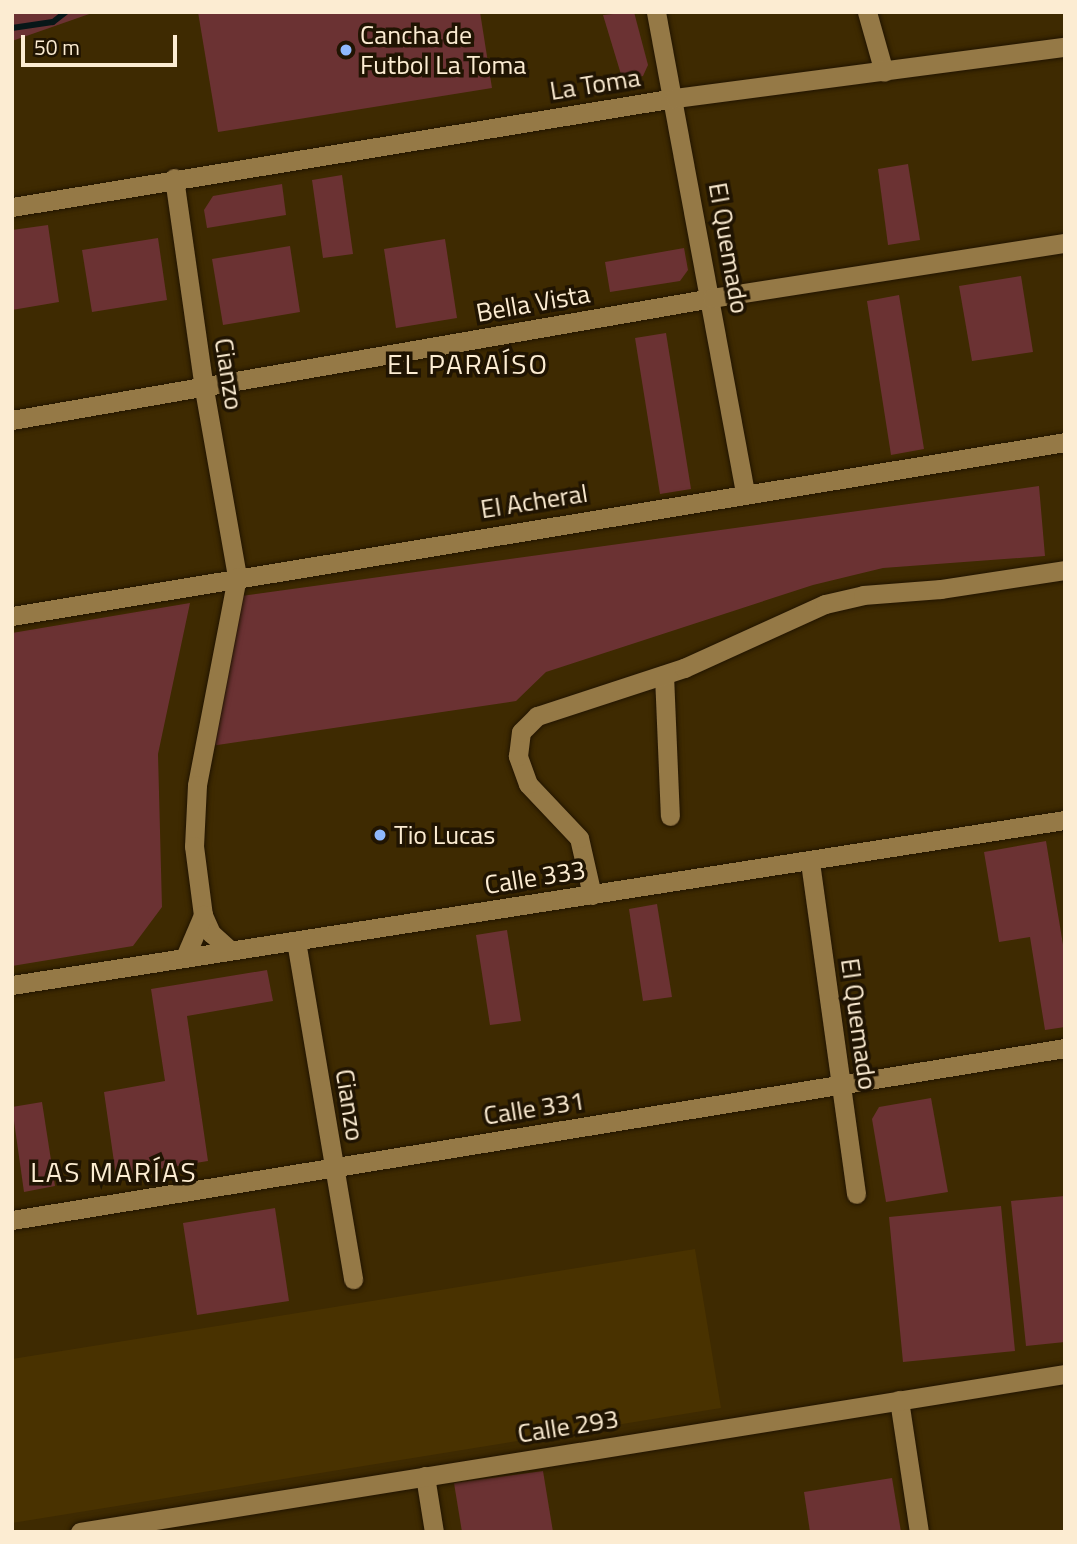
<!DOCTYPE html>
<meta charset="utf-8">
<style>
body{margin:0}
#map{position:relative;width:1077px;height:1544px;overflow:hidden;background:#3e2a01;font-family:"Titillium Web",sans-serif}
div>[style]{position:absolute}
.built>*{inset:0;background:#493200}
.green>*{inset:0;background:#6b3233}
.stream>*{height:6px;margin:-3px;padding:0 3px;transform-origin:3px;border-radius:3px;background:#081718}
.roads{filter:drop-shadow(0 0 2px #211400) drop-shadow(0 0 2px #211400)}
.street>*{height:19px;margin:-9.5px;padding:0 9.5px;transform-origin:9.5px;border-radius:9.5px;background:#957946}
.dots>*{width:19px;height:19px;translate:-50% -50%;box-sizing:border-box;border:4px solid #201402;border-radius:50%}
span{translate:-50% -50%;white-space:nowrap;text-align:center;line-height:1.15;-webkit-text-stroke:7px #201402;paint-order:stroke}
.poi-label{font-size:26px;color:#fcecd2}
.left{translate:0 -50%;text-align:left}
.street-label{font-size:26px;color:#fcecd2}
.neighbourhood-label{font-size:28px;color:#fcecd2;letter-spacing:2px}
.frame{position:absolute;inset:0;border:14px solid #fcecd2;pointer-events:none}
.scale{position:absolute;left:21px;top:35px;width:156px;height:32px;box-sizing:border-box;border:4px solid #fcecd2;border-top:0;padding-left:9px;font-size:21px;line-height:24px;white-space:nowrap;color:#fcecd2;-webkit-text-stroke:5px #201402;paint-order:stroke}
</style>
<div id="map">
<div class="built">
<i style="clip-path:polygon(695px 1249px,721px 1408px,12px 1523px,12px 1359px)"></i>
</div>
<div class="green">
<i style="clip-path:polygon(12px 12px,95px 12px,12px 41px)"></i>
<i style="clip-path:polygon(198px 12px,480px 12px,492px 88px,218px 132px)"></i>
<i style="clip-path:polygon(634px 12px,648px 65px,643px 76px,623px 81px,603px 15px)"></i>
<i style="clip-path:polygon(908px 164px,920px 240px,888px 245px,878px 169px)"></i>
<i style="clip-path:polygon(342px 175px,353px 254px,323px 258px,312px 180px)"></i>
<i style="clip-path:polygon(282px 184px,286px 215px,207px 228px,204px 210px,213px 196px)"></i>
<i style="clip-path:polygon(48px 225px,59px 302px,12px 310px,12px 230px)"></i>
<i style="clip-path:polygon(158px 238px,167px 300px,92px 312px,82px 250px)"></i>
<i style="clip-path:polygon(445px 239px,457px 318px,396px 328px,384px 249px)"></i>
<i style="clip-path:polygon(290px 246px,300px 312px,223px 325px,212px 259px)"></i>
<i style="clip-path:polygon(684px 248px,688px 270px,680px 281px,610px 292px,605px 262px)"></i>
<i style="clip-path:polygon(1021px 276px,1033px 352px,972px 361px,959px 286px)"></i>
<i style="clip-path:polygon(899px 295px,924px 449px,891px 455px,867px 301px)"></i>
<i style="clip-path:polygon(666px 333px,691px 489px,660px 494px,635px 338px)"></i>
<i style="clip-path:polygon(1039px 486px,1045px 556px,883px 568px,813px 585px,546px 672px,516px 701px,204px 747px,234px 597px)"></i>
<i style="clip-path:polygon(190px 603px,158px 754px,162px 907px,133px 946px,12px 966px,12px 633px)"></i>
<i style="clip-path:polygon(1046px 841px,1065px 957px,1065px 1027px,1045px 1030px,1030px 937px,999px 942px,984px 852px)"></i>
<i style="clip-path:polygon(657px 904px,672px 997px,643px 1001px,629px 909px)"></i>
<i style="clip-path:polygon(507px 930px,521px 1021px,490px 1025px,476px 935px)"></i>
<i style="clip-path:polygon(267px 970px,273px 1001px,187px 1016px,208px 1161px,116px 1176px,104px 1092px,165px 1081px,151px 989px)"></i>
<i style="clip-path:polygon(931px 1098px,948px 1192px,886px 1202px,872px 1119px,879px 1107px)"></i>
<i style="clip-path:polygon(42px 1102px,55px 1186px,24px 1192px,12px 1107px)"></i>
<i style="clip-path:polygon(1065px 1196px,1065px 1342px,1026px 1346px,1011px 1201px)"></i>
<i style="clip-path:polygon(1001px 1206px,1015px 1351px,903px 1362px,889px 1217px)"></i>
<i style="clip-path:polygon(275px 1208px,289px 1301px,197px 1315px,183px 1223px)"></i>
<i style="clip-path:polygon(543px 1471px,553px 1532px,462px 1532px,454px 1483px)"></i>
<i style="clip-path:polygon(892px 1478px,901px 1532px,810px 1532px,804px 1492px)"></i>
</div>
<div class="stream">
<i style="left:12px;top:28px;width:41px;rotate:-8.3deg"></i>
<i style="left:53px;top:22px;width:16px;rotate:-38deg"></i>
</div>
<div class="roads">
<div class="street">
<i style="left:656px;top:12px;width:489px;rotate:79.5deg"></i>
<i style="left:867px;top:12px;width:62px;rotate:74.2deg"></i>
<i style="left:174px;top:178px;width:213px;rotate:81.9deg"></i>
<i style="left:204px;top:389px;width:191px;rotate:80deg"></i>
<i style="left:237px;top:577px;width:212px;rotate:100.9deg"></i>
<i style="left:197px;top:785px;width:61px;rotate:92.8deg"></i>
<i style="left:194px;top:846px;width:70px;rotate:82.6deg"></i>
<i style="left:203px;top:915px;width:20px;rotate:66deg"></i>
<i style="left:211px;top:933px;width:25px;rotate:42deg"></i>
<i style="left:12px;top:207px;width:672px;rotate:-9.34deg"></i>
<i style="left:675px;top:98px;width:393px;rotate:-7.5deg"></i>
<i style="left:12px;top:420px;width:711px;rotate:-9.89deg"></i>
<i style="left:712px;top:298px;width:357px;rotate:-8.9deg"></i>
<i style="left:12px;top:616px;width:1067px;rotate:-9.38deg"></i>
<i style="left:664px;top:675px;width:141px;rotate:87.6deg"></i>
<i style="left:810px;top:862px;width:335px;rotate:82.1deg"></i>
<i style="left:592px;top:895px;width:58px;rotate:-102.8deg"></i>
<i style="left:579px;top:838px;width:74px;rotate:-133.4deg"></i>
<i style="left:528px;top:784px;width:30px;rotate:-110deg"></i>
<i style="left:518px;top:756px;width:24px;rotate:-83deg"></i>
<i style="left:521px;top:732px;width:23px;rotate:-45deg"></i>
<i style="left:537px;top:716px;width:155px;rotate:-18.1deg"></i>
<i style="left:684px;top:668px;width:155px;rotate:-24.4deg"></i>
<i style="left:825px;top:604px;width:39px;rotate:-13deg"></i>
<i style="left:863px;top:595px;width:78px;rotate:-4.4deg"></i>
<i style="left:941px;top:589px;width:125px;rotate:-8.7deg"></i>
<i style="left:296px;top:941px;width:343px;rotate:80.4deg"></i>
<i style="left:185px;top:957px;width:46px;rotate:-66.8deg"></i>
<i style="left:12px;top:985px;width:1066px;rotate:-8.91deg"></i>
<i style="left:12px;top:1220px;width:1067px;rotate:-9.28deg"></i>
<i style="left:899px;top:1400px;width:134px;rotate:81.4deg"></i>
<i style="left:425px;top:1476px;width:57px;rotate:80.9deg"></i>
<i style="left:80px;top:1532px;width:998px;rotate:-9.11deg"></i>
</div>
</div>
<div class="dots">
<i style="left:346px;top:50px;background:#8fb8fd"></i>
<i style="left:380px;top:835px;background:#8fb8fd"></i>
</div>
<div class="poi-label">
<span class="left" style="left:360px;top:50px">Cancha de<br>Futbol La Toma</span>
<span class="left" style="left:394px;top:835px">Tio Lucas</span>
</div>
<div class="street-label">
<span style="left:595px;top:84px;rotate:-9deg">La Toma</span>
<span style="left:729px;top:248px;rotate:80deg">El Quemado</span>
<span style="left:533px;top:303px;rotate:-10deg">Bella Vista</span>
<span style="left:229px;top:374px;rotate:81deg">Cianzo</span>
<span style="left:534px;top:501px;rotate:-9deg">El Acheral</span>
<span style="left:535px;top:877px;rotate:-9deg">Calle 333</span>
<span style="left:859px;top:1024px;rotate:82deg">El Quemado</span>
<span style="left:350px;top:1105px;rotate:81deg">Cianzo</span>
<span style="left:534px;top:1108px;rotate:-9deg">Calle 331</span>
<span style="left:568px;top:1426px;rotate:-9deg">Calle 293</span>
</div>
<div class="neighbourhood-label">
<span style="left:468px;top:364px">EL PARAÍSO</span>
<span style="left:114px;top:1172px">LAS MARÍAS</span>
</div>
<div class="frame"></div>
<div class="scale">50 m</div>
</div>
